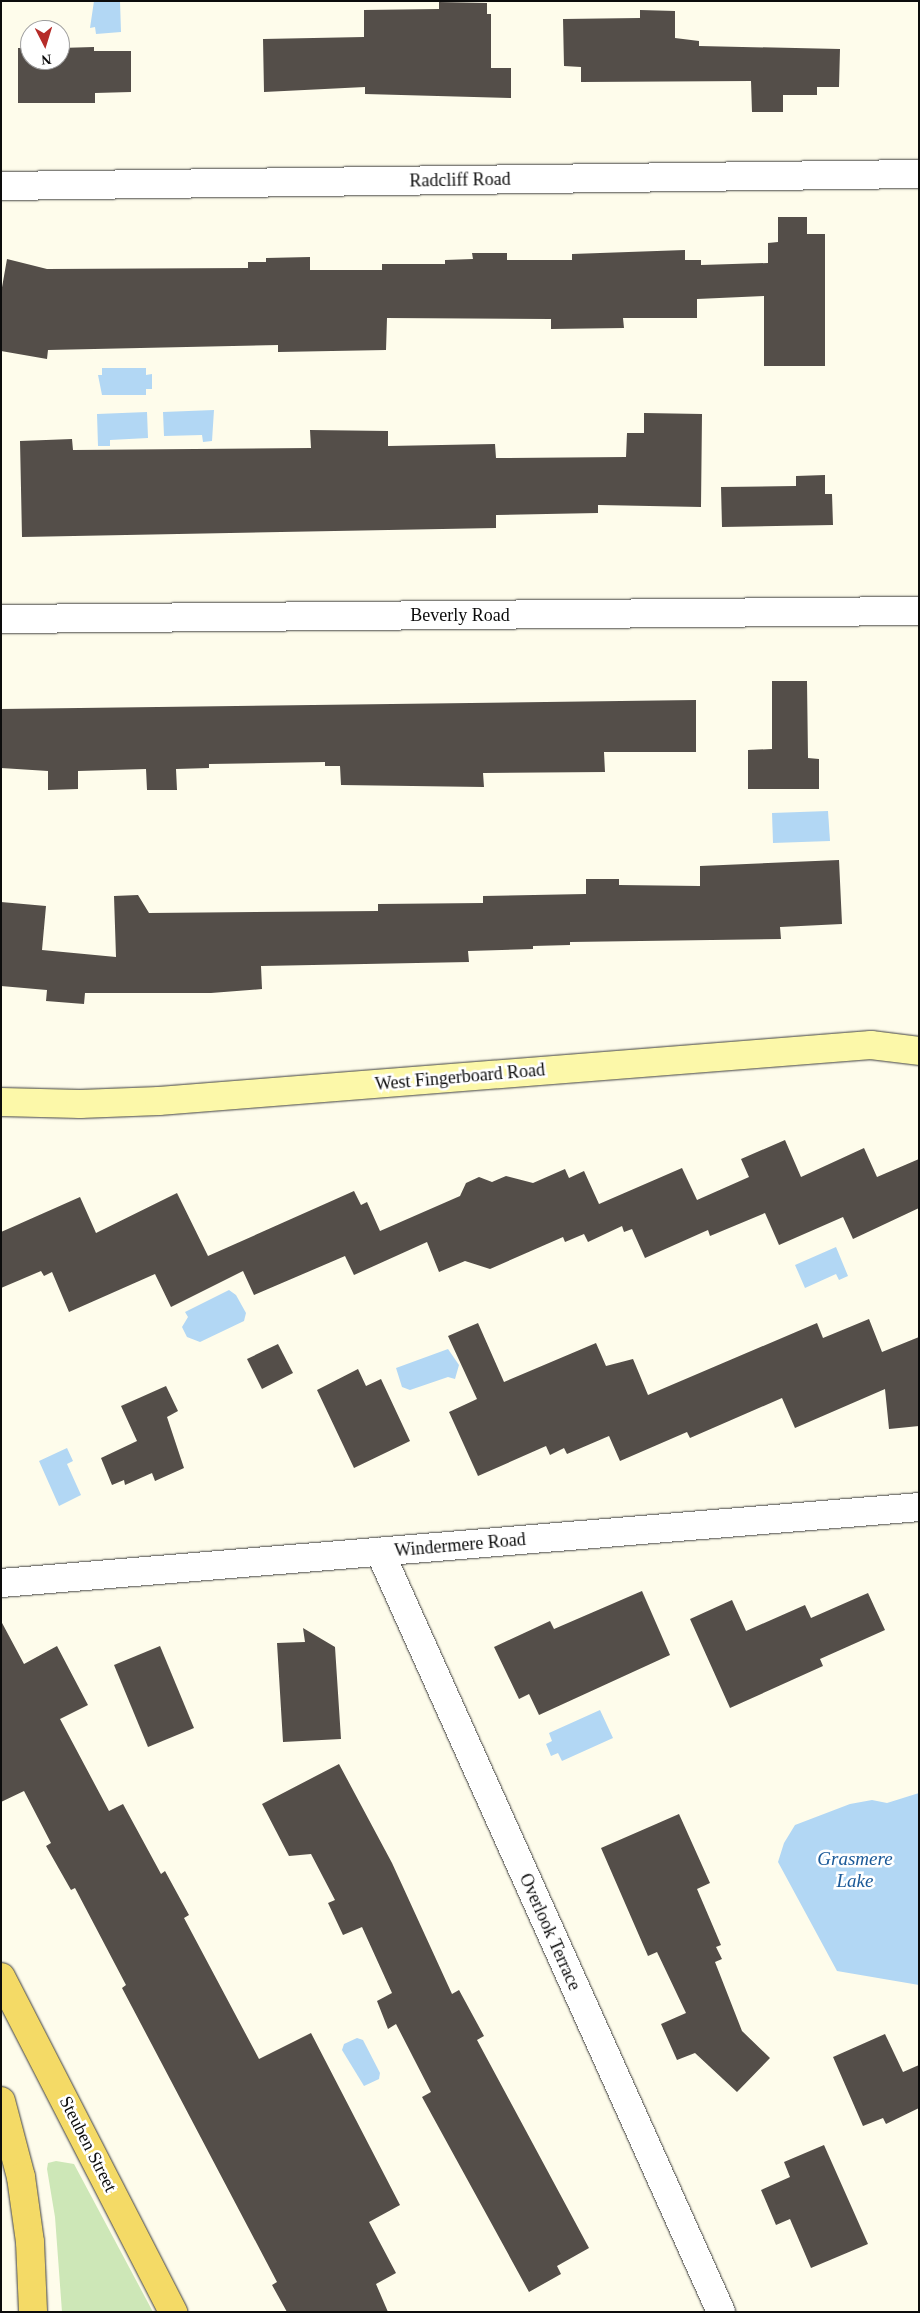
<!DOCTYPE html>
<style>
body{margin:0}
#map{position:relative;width:920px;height:2313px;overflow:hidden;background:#fefceb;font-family:"Times New Roman",serif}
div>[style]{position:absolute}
.green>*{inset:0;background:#cde7b7}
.water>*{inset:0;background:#b2d7f4}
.building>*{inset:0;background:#544e49}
.roads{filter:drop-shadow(0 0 1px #3f3f3f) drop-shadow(0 0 1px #3f3f3f)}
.street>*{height:28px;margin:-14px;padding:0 14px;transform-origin:14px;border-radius:14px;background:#fff}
.secondary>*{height:28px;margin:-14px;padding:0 14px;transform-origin:14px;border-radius:14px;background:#fcf8a9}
.primary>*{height:28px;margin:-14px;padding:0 14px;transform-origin:14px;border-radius:14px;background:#f4da66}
span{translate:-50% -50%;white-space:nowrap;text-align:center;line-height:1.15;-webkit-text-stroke:5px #fff;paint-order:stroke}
.street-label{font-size:18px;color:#0c0c0c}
.water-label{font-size:19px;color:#1a5998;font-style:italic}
.frame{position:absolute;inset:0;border:2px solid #0c0c0c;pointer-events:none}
.north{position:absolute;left:20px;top:20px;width:50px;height:50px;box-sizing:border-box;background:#fff;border:1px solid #9e9e9e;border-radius:50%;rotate:175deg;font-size:14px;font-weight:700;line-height:20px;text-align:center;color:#0c0c0c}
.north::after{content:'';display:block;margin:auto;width:18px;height:22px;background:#b62c29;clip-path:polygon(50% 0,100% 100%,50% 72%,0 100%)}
</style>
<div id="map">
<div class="green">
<i style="clip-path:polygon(56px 2161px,74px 2164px,153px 2312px,62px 2312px,55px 2217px,47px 2169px,48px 2163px)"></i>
</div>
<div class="water">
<i style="clip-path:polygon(94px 1px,120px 1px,121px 32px,96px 34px,95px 27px,90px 28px)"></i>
<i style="clip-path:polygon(102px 368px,146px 368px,146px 375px,152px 374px,152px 389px,146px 389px,146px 395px,102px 395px,98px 375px,102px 375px)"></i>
<i style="clip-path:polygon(214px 410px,212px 441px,203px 442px,202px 435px,164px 436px,163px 412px)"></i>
<i style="clip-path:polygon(147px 412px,148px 438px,110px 440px,110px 446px,98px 446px,97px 414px)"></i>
<i style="clip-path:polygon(828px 811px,830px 841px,773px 843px,772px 813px)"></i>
<i style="clip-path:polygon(836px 1247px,848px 1276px,839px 1280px,836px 1274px,805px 1288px,795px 1265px)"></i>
<i style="clip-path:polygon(229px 1290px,236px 1295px,246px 1313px,244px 1321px,200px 1342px,187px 1337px,182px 1327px,188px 1317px,185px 1312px)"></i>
<i style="clip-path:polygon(448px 1349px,459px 1365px,455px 1379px,448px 1377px,410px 1390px,402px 1387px,396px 1368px)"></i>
<i style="clip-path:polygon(67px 1448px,73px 1461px,67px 1464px,81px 1495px,59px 1506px,39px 1461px)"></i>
<i style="clip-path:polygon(600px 1710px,613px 1738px,562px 1761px,558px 1753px,551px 1756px,546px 1744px,552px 1741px,549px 1733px)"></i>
<i style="clip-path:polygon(919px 1793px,919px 1985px,837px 1971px,778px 1862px,784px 1843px,795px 1825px,850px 1804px,872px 1800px,887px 1803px)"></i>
<i style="clip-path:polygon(357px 2038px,363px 2040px,380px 2073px,379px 2079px,364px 2086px,342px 2050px,344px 2044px)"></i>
</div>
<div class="building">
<i style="clip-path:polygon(439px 2px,487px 3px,487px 14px,491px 14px,491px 68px,511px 68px,511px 98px,365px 94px,365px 87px,264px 92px,263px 39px,364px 37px,364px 10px,439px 9px)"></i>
<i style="clip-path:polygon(640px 10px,675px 11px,675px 38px,699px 41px,699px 46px,840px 49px,839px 87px,817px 87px,817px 95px,783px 95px,783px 112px,752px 112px,751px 81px,581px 82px,581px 67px,564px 66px,563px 19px,640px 18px)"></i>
<i style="clip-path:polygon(94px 47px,94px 51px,131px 51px,131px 92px,95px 93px,95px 103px,18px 103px,18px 48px,30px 48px,30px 60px,60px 60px,60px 48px)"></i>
<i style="clip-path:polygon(778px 217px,807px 217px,807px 234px,825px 234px,825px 366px,764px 366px,764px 296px,697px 299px,697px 318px,623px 318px,624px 328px,551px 329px,551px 319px,387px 318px,386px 350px,278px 352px,278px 345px,48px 350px,47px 359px,1px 351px,1px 293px,7px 259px,47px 269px,248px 268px,248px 262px,266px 262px,266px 258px,310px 257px,310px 270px,382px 270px,382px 264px,445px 264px,445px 260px,473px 259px,472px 253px,507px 253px,507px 260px,572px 260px,572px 254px,685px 250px,685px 260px,701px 260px,701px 265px,768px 263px,768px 243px,778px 242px)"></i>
<i style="clip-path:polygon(644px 413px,702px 414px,701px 507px,598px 505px,598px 513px,496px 515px,496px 528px,22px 537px,20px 441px,72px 439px,73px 450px,311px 448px,310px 430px,388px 431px,388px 446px,495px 444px,496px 458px,626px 457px,627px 433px,644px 433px)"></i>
<i style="clip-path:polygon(825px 475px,825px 494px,832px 494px,833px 525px,722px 527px,721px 487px,796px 486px,796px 476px)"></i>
<i style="clip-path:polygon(772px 681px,807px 681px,808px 758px,819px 759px,819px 789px,748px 789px,748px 750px,772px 749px)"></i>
<i style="clip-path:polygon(696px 700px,696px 752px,604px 752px,605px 772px,483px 773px,484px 787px,341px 785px,340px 766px,325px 766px,325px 762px,209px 764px,209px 768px,176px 769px,177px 790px,147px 790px,146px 769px,78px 771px,78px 789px,48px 790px,48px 771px,1px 768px,1px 709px)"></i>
<i style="clip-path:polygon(839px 860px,842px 924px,780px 927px,781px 939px,570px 942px,570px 945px,533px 946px,533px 949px,468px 951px,469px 962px,261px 966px,262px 989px,211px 993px,85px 993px,84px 1004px,46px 1001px,47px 990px,1px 986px,1px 902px,46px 906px,42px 950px,116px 957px,114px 896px,138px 895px,149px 913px,378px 911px,378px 904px,483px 903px,483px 896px,586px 894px,586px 879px,619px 879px,619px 885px,700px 886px,700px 866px)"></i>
<i style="clip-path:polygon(785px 1140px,801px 1177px,864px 1148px,877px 1177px,919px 1159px,919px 1208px,853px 1239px,843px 1217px,779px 1245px,765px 1213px,710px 1236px,708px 1230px,645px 1258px,632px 1229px,624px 1232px,622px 1226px,588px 1242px,584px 1234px,565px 1242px,563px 1237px,490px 1269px,465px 1261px,439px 1272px,427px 1242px,354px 1275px,345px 1256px,254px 1295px,243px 1271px,171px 1307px,155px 1274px,69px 1312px,52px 1272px,44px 1276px,41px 1271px,1px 1288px,1px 1232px,80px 1197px,96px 1233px,177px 1193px,208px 1256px,354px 1191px,361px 1205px,367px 1202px,380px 1231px,460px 1196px,466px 1183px,479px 1177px,492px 1182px,506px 1176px,533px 1183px,565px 1169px,569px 1178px,584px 1171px,599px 1204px,682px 1168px,697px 1200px,749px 1177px,741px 1159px)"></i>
<i style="clip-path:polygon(869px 1319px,882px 1352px,919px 1337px,919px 1426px,889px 1429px,885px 1389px,795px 1428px,782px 1398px,690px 1438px,687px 1432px,620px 1461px,609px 1436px,567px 1454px,564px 1448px,550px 1455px,546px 1446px,478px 1476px,449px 1412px,477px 1399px,448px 1336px,478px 1323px,504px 1382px,596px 1343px,606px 1366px,633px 1359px,648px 1395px,817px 1323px,823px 1338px)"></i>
<i style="clip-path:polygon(278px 1344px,293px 1373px,262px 1389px,247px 1359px)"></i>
<i style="clip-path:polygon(358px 1369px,366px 1386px,381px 1379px,410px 1441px,354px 1468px,317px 1390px)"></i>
<i style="clip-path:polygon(166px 1386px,178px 1411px,167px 1417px,184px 1468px,155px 1481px,152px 1473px,125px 1485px,124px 1480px,112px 1485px,101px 1458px,137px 1441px,121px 1406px)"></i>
<i style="clip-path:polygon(642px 1591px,670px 1655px,539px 1715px,529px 1694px,519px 1699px,494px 1647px,550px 1621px,554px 1629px)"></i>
<i style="clip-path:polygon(868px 1593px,885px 1630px,820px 1659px,823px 1666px,730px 1708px,690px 1619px,732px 1600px,746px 1631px,805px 1605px,811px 1618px)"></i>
<i style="clip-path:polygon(1px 1621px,24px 1664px,57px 1646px,88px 1705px,60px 1719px,109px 1811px,123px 1804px,161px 1874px,165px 1871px,189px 1915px,184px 1918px,259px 2059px,311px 2033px,400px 2205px,369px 2222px,396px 2273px,376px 2284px,388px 2312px,287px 2312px,272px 2285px,277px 2282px,122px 1988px,126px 1985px,75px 1888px,71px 1890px,46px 1846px,51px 1843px,24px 1791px,1px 1802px)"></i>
<i style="clip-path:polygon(303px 1628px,335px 1647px,341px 1739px,283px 1742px,277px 1643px,305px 1642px)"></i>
<i style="clip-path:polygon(160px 1646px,194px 1728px,148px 1747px,114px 1665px)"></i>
<i style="clip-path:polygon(339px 1764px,392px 1863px,452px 1994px,459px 1990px,484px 2036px,477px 2040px,589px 2248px,557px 2266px,561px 2274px,529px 2292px,422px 2097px,431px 2092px,396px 2024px,388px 2029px,377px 2001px,392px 1993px,362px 1927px,343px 1935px,328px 1903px,335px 1900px,311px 1854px,289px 1856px,262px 1804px)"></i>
<i style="clip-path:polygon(679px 1814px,710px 1883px,697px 1889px,721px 1945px,716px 1947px,722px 1959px,715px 1962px,742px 2031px,770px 2058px,737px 2092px,695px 2053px,677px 2060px,661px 2024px,686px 2013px,657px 1952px,648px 1956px,601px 1848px)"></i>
<i style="clip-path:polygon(885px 2034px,903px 2072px,919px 2065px,919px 2108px,886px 2124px,883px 2118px,863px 2126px,833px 2057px)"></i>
<i style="clip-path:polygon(824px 2145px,868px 2244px,811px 2268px,790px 2219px,776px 2225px,761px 2190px,790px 2177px,784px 2162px)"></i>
</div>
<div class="roads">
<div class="street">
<i style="left:1px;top:186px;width:918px;rotate:-0.75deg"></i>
<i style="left:1px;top:619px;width:918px;rotate:-0.5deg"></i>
<i style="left:380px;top:1552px;width:833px;rotate:65.83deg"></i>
<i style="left:1px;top:1583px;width:921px;rotate:-4.73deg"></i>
</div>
<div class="secondary">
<i style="left:1px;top:1102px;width:79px;rotate:1.5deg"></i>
<i style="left:80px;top:1104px;width:79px;rotate:-2.2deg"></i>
<i style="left:159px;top:1101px;width:714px;rotate:-4.5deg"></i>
<i style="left:871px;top:1045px;width:48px;rotate:7.1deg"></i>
</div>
<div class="primary">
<i style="left:1px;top:1977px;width:377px;rotate:62.8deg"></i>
<i style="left:1px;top:2101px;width:79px;rotate:75.3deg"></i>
<i style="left:21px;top:2177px;width:66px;rotate:82.1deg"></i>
<i style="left:30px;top:2242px;width:70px;rotate:87.5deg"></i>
</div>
</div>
<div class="street-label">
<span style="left:460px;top:180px;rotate:-1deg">Radcliff Road</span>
<span style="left:460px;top:615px">Beverly Road</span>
<span style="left:460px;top:1077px;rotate:-5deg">West Fingerboard Road</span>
<span style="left:460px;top:1545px;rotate:-5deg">Windermere Road</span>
<span style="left:550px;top:1932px;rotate:66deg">Overlook Terrace</span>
<span style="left:88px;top:2144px;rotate:63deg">Steuben Street</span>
</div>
<div class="water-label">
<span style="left:855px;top:1870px">Grasmere<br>Lake</span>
</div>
<div class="frame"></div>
<div class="north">N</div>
</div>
